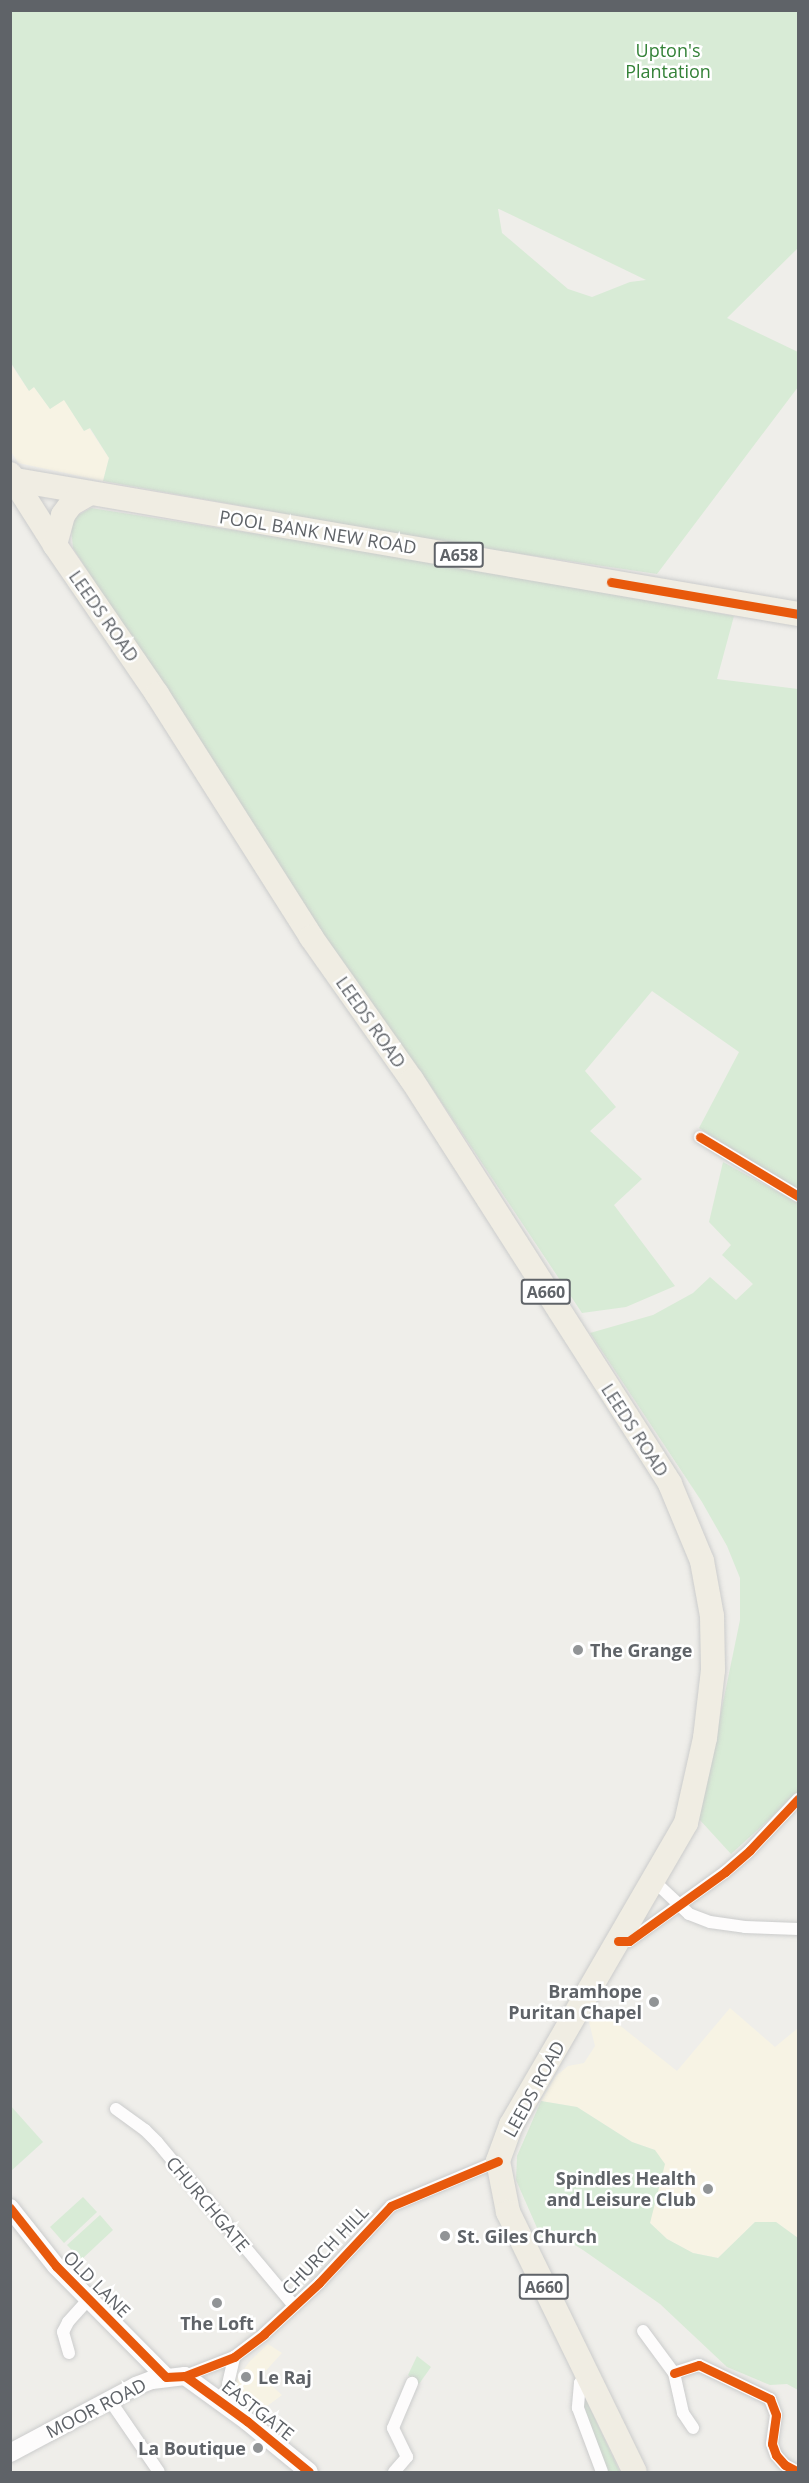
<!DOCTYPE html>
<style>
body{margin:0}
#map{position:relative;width:809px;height:2483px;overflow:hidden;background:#efeeea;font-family:"Open Sans",sans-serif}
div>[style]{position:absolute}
.commercial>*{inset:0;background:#f7f3e4}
.green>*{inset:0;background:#d8ebd6}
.roads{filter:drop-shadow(0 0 2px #cbcccc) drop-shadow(0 0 2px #cbcccc)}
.street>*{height:12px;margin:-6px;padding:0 6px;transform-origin:6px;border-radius:6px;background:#fdfcfc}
.secondary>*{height:18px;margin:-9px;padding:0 9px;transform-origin:9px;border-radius:9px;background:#fdfcfc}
.highway>*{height:24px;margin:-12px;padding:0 12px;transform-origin:12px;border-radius:12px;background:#f0ede3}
.cycleway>*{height:9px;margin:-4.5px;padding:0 4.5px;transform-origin:4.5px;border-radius:4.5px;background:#e8590c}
.dots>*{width:16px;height:16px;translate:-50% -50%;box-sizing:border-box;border:3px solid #fff;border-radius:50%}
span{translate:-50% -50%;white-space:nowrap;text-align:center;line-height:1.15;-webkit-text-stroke:5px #fff;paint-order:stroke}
.shield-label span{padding:2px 4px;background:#fff;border:2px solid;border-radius:4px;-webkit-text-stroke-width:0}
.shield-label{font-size:16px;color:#5f6368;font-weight:700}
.park-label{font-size:18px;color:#348238}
.street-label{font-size:18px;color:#5f6368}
.poi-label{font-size:18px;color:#5f6368;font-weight:700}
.left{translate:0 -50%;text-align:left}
.right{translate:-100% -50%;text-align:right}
.frame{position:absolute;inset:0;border:12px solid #5f6368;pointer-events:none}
</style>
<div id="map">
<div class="commercial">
<i style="clip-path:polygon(10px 363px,29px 391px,34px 387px,50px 409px,64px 399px,84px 431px,89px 428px,109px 458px,103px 481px,18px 463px,11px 451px)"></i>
<i style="clip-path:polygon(593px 2004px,677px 2071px,730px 2008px,775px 2047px,798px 2028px,798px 2238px,776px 2222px,755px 2222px,718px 2258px,693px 2253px,667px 2239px,650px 2223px,654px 2196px,655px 2150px,632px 2142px,577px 2107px,541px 2101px,556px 2076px,568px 2066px,584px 2063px,595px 2046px,589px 2022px)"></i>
<i style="clip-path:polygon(268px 2344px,282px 2353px,261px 2376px,282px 2395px,258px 2413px,234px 2383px,250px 2361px)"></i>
</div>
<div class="green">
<i style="clip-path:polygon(evenodd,11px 11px,798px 11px,798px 248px,727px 318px,798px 352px,798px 387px,657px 574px,447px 543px,103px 481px,109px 458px,90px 428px,84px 431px,64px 400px,50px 409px,34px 387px,29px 391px,11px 363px,11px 11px,498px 209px,499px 209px,646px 280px,630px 282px,592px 297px,568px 289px,502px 233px,498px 209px)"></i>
<i style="clip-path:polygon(91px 508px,398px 556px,734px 616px,717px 679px,798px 689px,798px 1190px,699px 1128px,739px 1052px,652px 991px,585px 1071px,616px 1107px,590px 1131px,642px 1179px,614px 1205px,675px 1286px,626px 1307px,582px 1313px,432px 1088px,328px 946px,73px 548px,71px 528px,77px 516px)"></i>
<i style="clip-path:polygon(723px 1162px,798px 1203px,798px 1793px,731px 1854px,699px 1819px,740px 1620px,740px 1578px,727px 1546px,702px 1502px,590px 1333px,653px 1315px,693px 1293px,710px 1277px,736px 1300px,753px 1284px,722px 1255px,731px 1245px,709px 1222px)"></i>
<i style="clip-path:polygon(541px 2101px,577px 2107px,632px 2142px,655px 2150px,665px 2164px,650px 2223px,667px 2239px,693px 2253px,718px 2258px,755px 2222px,776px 2222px,798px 2238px,798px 2390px,787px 2384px,770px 2385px,727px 2367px,660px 2304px,583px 2250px,552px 2231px,541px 2237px,516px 2180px,517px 2156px)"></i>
<i style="clip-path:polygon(10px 2105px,43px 2142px,11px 2171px,10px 2171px)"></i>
<i style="clip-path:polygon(83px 2197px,97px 2212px,64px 2243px,50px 2227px)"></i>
<i style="clip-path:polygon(100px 2215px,113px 2230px,81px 2260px,67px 2245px)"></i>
<i style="clip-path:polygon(417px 2356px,431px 2367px,419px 2384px,408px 2375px)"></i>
<i style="clip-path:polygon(586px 2400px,620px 2472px,609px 2472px,605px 2466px,587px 2418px,584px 2404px)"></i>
</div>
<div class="roads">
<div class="street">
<i style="left:700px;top:1137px;width:114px;rotate:31deg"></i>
<i style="left:654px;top:1881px;width:48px;rotate:43.3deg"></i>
<i style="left:689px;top:1914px;width:22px;rotate:21deg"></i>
<i style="left:710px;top:1922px;width:35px;rotate:8deg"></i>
<i style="left:745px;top:1927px;width:53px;rotate:2.2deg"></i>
<i style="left:620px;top:1941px;width:9px"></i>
<i style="left:629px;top:1941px;width:118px;rotate:-35.7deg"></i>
<i style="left:725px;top:1872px;width:33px;rotate:-41deg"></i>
<i style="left:750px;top:1850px;width:70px;rotate:-46.7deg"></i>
<i style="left:116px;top:2109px;width:36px;rotate:36deg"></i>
<i style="left:145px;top:2130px;width:17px;rotate:45deg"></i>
<i style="left:157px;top:2142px;width:214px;rotate:50.1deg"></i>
<i style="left:643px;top:2331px;width:52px;rotate:53.6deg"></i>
<i style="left:674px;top:2373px;width:41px;rotate:77.3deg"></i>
<i style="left:683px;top:2413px;width:18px;rotate:56deg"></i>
<i style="left:69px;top:2353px;width:22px;rotate:-106deg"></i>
<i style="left:63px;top:2332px;width:11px;rotate:-63deg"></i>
<i style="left:68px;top:2322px;width:30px;rotate:-48deg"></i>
<i style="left:586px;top:2373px;width:12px;rotate:121deg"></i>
<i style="left:580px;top:2383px;width:25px;rotate:95deg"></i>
<i style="left:578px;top:2408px;width:68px;rotate:69.4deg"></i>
<i style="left:674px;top:2373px;width:26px;rotate:-18deg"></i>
<i style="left:699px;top:2365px;width:79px;rotate:25.6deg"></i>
<i style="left:770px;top:2399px;width:17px;rotate:69deg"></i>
<i style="left:776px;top:2415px;width:29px;rotate:98deg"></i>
<i style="left:772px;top:2444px;width:12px;rotate:70deg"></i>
<i style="left:776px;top:2455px;width:13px;rotate:48deg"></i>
<i style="left:785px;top:2465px;width:15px;rotate:28deg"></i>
<i style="left:185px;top:2376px;width:53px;rotate:-21.2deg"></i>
<i style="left:234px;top:2357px;width:38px;rotate:-37deg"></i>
<i style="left:264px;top:2334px;width:75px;rotate:-42.8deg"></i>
<i style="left:319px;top:2283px;width:105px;rotate:-46.9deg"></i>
<i style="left:391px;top:2206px;width:116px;rotate:-22.8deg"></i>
<i style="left:109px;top:2399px;width:88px;rotate:55.6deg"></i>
<i style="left:228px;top:2408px;width:24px;rotate:-90deg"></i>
<i style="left:228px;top:2384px;width:28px;rotate:-77deg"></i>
<i style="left:394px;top:2472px;width:20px;rotate:-49deg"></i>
<i style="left:407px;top:2457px;width:32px;rotate:-116deg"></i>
<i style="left:393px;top:2428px;width:49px;rotate:-67.1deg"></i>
</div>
<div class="secondary">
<i style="left:10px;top:2208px;width:74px;rotate:51.6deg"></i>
<i style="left:56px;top:2266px;width:156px;rotate:45.3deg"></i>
<i style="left:10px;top:2453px;width:143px;rotate:-28deg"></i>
<i style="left:136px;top:2386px;width:17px;rotate:-21deg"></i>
<i style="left:152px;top:2380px;width:33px;rotate:-7deg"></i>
<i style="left:185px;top:2376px;width:77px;rotate:36deg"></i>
<i style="left:247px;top:2421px;width:80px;rotate:39.4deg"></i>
</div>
<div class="highway">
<i style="left:10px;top:474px;width:84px;rotate:57.6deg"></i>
<i style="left:55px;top:545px;width:181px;rotate:55.6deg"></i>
<i style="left:157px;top:694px;width:288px;rotate:57.6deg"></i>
<i style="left:311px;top:937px;width:175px;rotate:54.8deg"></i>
<i style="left:412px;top:1080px;width:479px;rotate:57.4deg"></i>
<i style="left:670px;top:1484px;width:83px;rotate:67.4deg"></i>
<i style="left:702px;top:1561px;width:56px;rotate:79.7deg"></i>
<i style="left:712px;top:1616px;width:54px;rotate:88.9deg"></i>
<i style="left:713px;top:1670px;width:68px;rotate:96.7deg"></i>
<i style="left:705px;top:1738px;width:87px;rotate:102.6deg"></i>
<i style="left:686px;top:1823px;width:349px;rotate:120.1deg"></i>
<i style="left:511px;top:2125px;width:38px;rotate:110deg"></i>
<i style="left:498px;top:2161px;width:52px;rotate:78.9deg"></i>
<i style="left:508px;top:2212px;width:289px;rotate:64deg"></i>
<i style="left:10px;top:479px;width:799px;rotate:9.72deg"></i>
<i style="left:55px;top:545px;width:31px;rotate:-75deg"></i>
<i style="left:63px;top:515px;width:14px;rotate:-54deg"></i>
<i style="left:71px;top:504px;width:20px;rotate:-30deg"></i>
</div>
</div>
<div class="cycleway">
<i style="left:611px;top:582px;width:190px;rotate:9.7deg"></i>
<i style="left:700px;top:1137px;width:114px;rotate:31deg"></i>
<i style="left:618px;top:1941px;width:11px"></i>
<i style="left:629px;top:1941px;width:118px;rotate:-35.7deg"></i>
<i style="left:725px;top:1872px;width:33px;rotate:-41deg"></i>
<i style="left:750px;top:1850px;width:70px;rotate:-46.7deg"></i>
<i style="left:10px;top:2208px;width:74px;rotate:51.6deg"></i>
<i style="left:56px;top:2266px;width:156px;rotate:45.3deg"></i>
<i style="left:166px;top:2377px;width:19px;rotate:-3deg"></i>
<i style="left:185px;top:2376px;width:53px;rotate:-21.2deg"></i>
<i style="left:234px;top:2357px;width:38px;rotate:-37deg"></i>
<i style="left:264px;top:2334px;width:75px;rotate:-42.8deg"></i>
<i style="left:319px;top:2283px;width:105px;rotate:-46.9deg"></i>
<i style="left:391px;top:2206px;width:116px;rotate:-22.8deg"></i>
<i style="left:674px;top:2373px;width:26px;rotate:-18deg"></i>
<i style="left:699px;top:2365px;width:79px;rotate:25.6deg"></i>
<i style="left:770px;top:2399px;width:17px;rotate:69deg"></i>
<i style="left:776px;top:2415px;width:29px;rotate:98deg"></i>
<i style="left:772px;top:2444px;width:12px;rotate:70deg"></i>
<i style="left:776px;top:2455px;width:13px;rotate:48deg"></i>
<i style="left:785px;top:2465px;width:15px;rotate:28deg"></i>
<i style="left:185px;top:2376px;width:77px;rotate:36deg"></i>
<i style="left:247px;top:2421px;width:80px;rotate:39.4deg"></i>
</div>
<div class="dots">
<i style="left:578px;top:1650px;background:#919496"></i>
<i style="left:654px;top:2002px;background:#919496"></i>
<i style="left:708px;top:2189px;background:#919496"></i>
<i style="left:445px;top:2236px;background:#919496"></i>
<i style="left:217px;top:2303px;background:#919496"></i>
<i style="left:246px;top:2377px;background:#919496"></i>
<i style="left:258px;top:2448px;background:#919496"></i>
</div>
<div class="shield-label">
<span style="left:459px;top:555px">A658</span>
<span style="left:546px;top:1292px">A660</span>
<span style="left:544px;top:2287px">A660</span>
</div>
<div class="park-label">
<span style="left:668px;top:61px">Upton's<br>Plantation</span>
</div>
<div class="street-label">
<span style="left:318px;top:532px;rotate:9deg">POOL BANK NEW ROAD</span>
<span style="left:104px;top:616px;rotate:55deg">LEEDS ROAD</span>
<span style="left:371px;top:1022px;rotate:55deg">LEEDS ROAD</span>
<span style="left:635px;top:1430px;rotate:57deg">LEEDS ROAD</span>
<span style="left:534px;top:2089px;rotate:-61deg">LEEDS ROAD</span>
<span style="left:208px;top:2204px;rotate:50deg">CHURCHGATE</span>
<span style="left:325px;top:2250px;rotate:-46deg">CHURCH HILL</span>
<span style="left:97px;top:2284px;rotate:45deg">OLD LANE</span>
<span style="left:96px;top:2408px;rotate:-27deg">MOOR ROAD</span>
<span style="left:258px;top:2410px;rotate:38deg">EASTGATE</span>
</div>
<div class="poi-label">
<span class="left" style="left:590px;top:1650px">The Grange</span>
<span class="right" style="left:642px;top:2002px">Bramhope<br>Puritan Chapel</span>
<span class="right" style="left:696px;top:2189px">Spindles Health<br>and Leisure Club</span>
<span class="left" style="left:457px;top:2236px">St. Giles Church</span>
<span style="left:217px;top:2323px">The Loft</span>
<span class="left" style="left:258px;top:2377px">Le Raj</span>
<span class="right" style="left:246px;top:2448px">La Boutique</span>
</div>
<div class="frame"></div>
</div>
